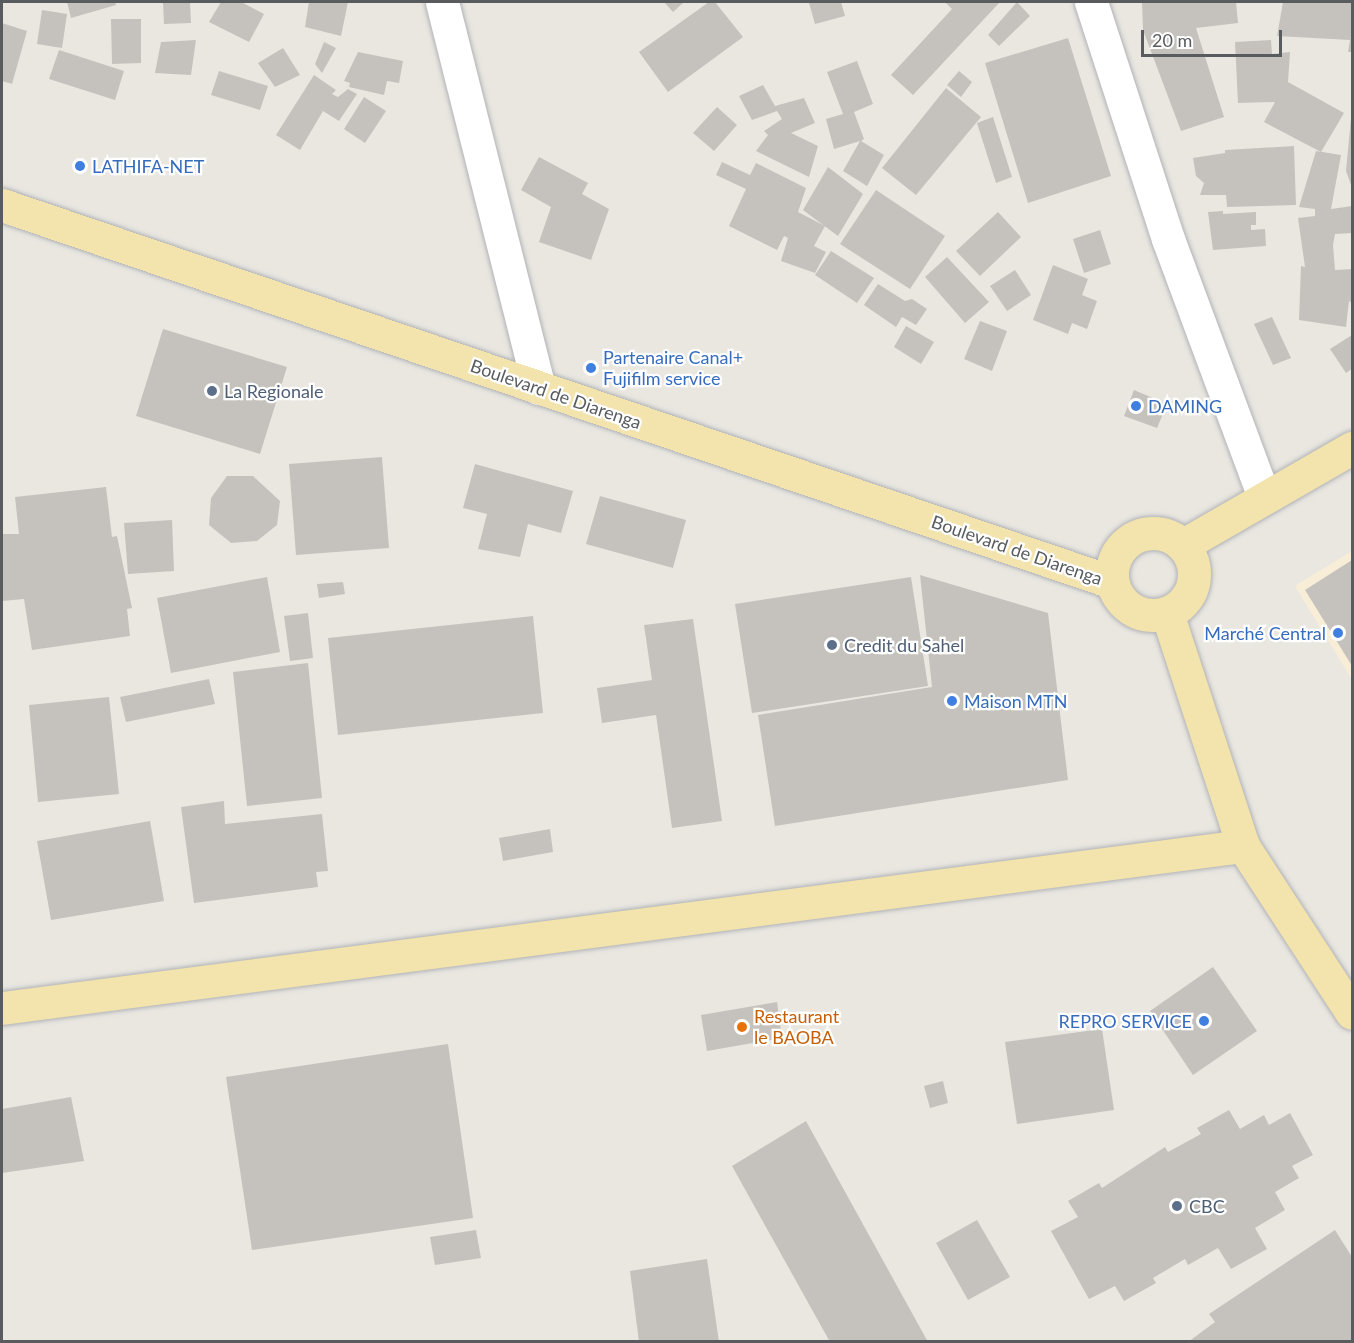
<!DOCTYPE html>
<meta charset="utf-8">
<style>
body{margin:0}
#map{position:relative;width:1354px;height:1343px;overflow:hidden;background:#eae7e1;font-family:Lato,sans-serif}
div>[style]{position:absolute}
.commercial>*{inset:0;background:#f8eed7}
.building>*{inset:0;background:#c5c2bd}
.roads{filter:drop-shadow(0 0 2px #b1b3b7) drop-shadow(0 0 2px #b1b3b7)}
.minor>*{height:33px;margin:-16.5px;padding:0 16.5px;transform-origin:16.5px;border-radius:16.5px;background:#fff}
.primary>*{height:33px;margin:-16.5px;padding:0 16.5px;transform-origin:16.5px;border-radius:16.5px;background:#f3e3ac}
.primary>.ring{margin:-16.5px;padding:0;box-sizing:content-box;background:none;border:33px solid #f3e3ac;border-radius:50%}
.dots>*{width:16px;height:16px;translate:-50% -50%;box-sizing:border-box;border:3px solid #fff;border-radius:50%}
span{translate:-50% -50%;white-space:nowrap;text-align:center;line-height:1.15;-webkit-text-stroke:4.5px #fff;paint-order:stroke}
.shop-label{font-size:18px;color:#366cbe}
.left{translate:0 -50%;text-align:left}
.right{translate:-100% -50%;text-align:right}
.service-label{font-size:18px;color:#4e5e75}
.street-label{font-size:18px;color:#595c5f}
.food-label{font-size:18px;color:#c56008}
.frame{position:absolute;inset:0;border:3px solid #595c5f;pointer-events:none}
.scale{position:absolute;left:1141px;top:30px;width:141px;height:27px;box-sizing:border-box;border:3px solid #595c5f;border-top:0;padding-left:8px;font-size:18px;line-height:21px;white-space:nowrap;color:#595c5f;-webkit-text-stroke:4px #fff;paint-order:stroke}
</style>
<div id="map">
<div class="commercial">
<i style="clip-path:polygon(1352px 551px,1352px 680px,1295px 586px)"></i>
</div>
<div class="building">
<i style="clip-path:polygon(67px 2px,115px 2px,116px 5px,71px 18px)"></i>
<i style="clip-path:polygon(163px 2px,190px 2px,191px 23px,164px 24px)"></i>
<i style="clip-path:polygon(221px 2px,241px 2px,264px 14px,249px 42px,209px 22px)"></i>
<i style="clip-path:polygon(309px 2px,348px 2px,341px 36px,305px 27px)"></i>
<i style="clip-path:polygon(664px 2px,682px 2px,683px 3px,673px 12px)"></i>
<i style="clip-path:polygon(709px 2px,715px 2px,743px 37px,668px 92px,639px 52px)"></i>
<i style="clip-path:polygon(841px 2px,845px 16px,815px 24px,809px 3px)"></i>
<i style="clip-path:polygon(945px 2px,1000px 2px,913px 95px,891px 75px,952px 9px)"></i>
<i style="clip-path:polygon(1017px 2px,1030px 16px,999px 46px,988px 35px)"></i>
<i style="clip-path:polygon(1142px 2px,1236px 2px,1238px 23px,1196px 28px,1224px 117px,1181px 131px,1143px 30px)"></i>
<i style="clip-path:polygon(1283px 2px,1352px 2px,1352px 52px,1348px 52px,1350px 40px,1277px 36px)"></i>
<i style="clip-path:polygon(42px 10px,67px 14px,62px 48px,37px 44px)"></i>
<i style="clip-path:polygon(111px 19px,141px 19px,141px 63px,112px 64px)"></i>
<i style="clip-path:polygon(2px 23px,27px 31px,12px 84px,2px 81px)"></i>
<i style="clip-path:polygon(1068px 38px,1111px 176px,1028px 203px,985px 63px)"></i>
<i style="clip-path:polygon(196px 40px,191px 75px,155px 73px,161px 42px)"></i>
<i style="clip-path:polygon(1271px 40px,1272px 54px,1290px 52px,1288px 82px,1344px 113px,1321px 152px,1264px 122px,1275px 102px,1238px 103px,1235px 42px)"></i>
<i style="clip-path:polygon(324px 42px,336px 48px,322px 73px,315px 64px)"></i>
<i style="clip-path:polygon(283px 48px,300px 75px,275px 87px,258px 63px)"></i>
<i style="clip-path:polygon(59px 50px,124px 71px,115px 100px,49px 79px)"></i>
<i style="clip-path:polygon(358px 52px,403px 61px,399px 83px,387px 81px,384px 95px,349px 87px,350px 83px,344px 81px)"></i>
<i style="clip-path:polygon(857px 61px,873px 104px,854px 112px,864px 139px,861px 141px,884px 155px,867px 186px,843px 171px,860px 141px,834px 149px,826px 119px,843px 114px,827px 72px)"></i>
<i style="clip-path:polygon(219px 71px,268px 86px,260px 110px,211px 95px)"></i>
<i style="clip-path:polygon(959px 71px,972px 82px,961px 97px,947px 85px)"></i>
<i style="clip-path:polygon(314px 75px,336px 90px,332px 94px,338px 97px,348px 89px,357px 94px,339px 121px,323px 111px,300px 150px,276px 135px)"></i>
<i style="clip-path:polygon(763px 85px,775px 106px,804px 98px,815px 123px,791px 133px,818px 146px,809px 177px,756px 151px,768px 135px,764px 131px,782px 119px,777px 111px,752px 120px,739px 96px)"></i>
<i style="clip-path:polygon(946px 88px,981px 117px,916px 195px,882px 168px)"></i>
<i style="clip-path:polygon(364px 97px,386px 111px,365px 143px,344px 129px)"></i>
<i style="clip-path:polygon(717px 107px,737px 125px,714px 151px,693px 133px)"></i>
<i style="clip-path:polygon(993px 117px,1012px 177px,996px 183px,977px 123px)"></i>
<i style="clip-path:polygon(1351px 118px,1352px 118px,1352px 188px,1346px 171px)"></i>
<i style="clip-path:polygon(1294px 146px,1296px 205px,1227px 207px,1226px 195px,1200px 195px,1204px 183px,1196px 176px,1193px 158px,1225px 153px,1225px 150px)"></i>
<i style="clip-path:polygon(1316px 151px,1341px 155px,1331px 209px,1352px 206px,1352px 233px,1335px 234px,1333px 245px,1335px 270px,1352px 269px,1352px 303px,1349px 301px,1346px 327px,1299px 320px,1301px 266px,1305px 267px,1298px 218px,1315px 216px,1315px 209px,1299px 207px)"></i>
<i style="clip-path:polygon(539px 157px,588px 183px,582px 194px,609px 209px,591px 260px,539px 242px,551px 207px,521px 190px)"></i>
<i style="clip-path:polygon(722px 162px,750px 175px,756px 163px,806px 188px,798px 212px,825px 226px,814px 246px,826px 252px,815px 273px,781px 261px,788px 238px,784px 236px,777px 250px,729px 226px,746px 189px,716px 175px)"></i>
<i style="clip-path:polygon(828px 167px,863px 194px,838px 236px,803px 210px)"></i>
<i style="clip-path:polygon(876px 190px,945px 236px,910px 289px,840px 244px)"></i>
<i style="clip-path:polygon(1223px 211px,1223px 214px,1256px 212px,1256px 225px,1251px 225px,1251px 230px,1265px 229px,1266px 246px,1213px 250px,1208px 212px)"></i>
<i style="clip-path:polygon(998px 212px,1021px 237px,980px 276px,956px 251px)"></i>
<i style="clip-path:polygon(1100px 230px,1111px 264px,1084px 273px,1073px 239px)"></i>
<i style="clip-path:polygon(831px 251px,874px 278px,857px 303px,815px 275px)"></i>
<i style="clip-path:polygon(947px 257px,989px 302px,965px 323px,925px 277px)"></i>
<i style="clip-path:polygon(1053px 265px,1088px 279px,1082px 295px,1097px 301px,1087px 329px,1072px 323px,1068px 334px,1033px 320px)"></i>
<i style="clip-path:polygon(1015px 270px,1031px 295px,1007px 311px,990px 286px)"></i>
<i style="clip-path:polygon(878px 284px,905px 301px,912px 299px,927px 309px,916px 325px,902px 317px,896px 327px,864px 305px)"></i>
<i style="clip-path:polygon(1272px 317px,1291px 358px,1273px 365px,1254px 324px)"></i>
<i style="clip-path:polygon(980px 321px,1007px 331px,992px 371px,964px 359px)"></i>
<i style="clip-path:polygon(906px 326px,934px 342px,921px 364px,894px 347px)"></i>
<i style="clip-path:polygon(163px 329px,287px 367px,260px 454px,136px 416px)"></i>
<i style="clip-path:polygon(1352px 335px,1352px 369px,1346px 373px,1330px 349px)"></i>
<i style="clip-path:polygon(1134px 390px,1167px 404px,1157px 428px,1124px 416px)"></i>
<i style="clip-path:polygon(382px 457px,389px 548px,296px 555px,289px 464px)"></i>
<i style="clip-path:polygon(475px 464px,573px 491px,561px 533px,528px 524px,520px 557px,478px 549px,487px 514px,463px 508px)"></i>
<i style="clip-path:polygon(227px 476px,253px 476px,280px 501px,277px 525px,257px 541px,231px 543px,209px 525px,211px 498px)"></i>
<i style="clip-path:polygon(106px 487px,112px 537px,117px 536px,132px 608px,127px 609px,130px 636px,32px 650px,24px 599px,2px 601px,2px 534px,19px 534px,15px 497px)"></i>
<i style="clip-path:polygon(600px 496px,686px 520px,673px 568px,586px 544px)"></i>
<i style="clip-path:polygon(172px 520px,174px 571px,128px 574px,124px 523px)"></i>
<i style="clip-path:polygon(1352px 560px,1352px 666px,1305px 590px)"></i>
<i style="clip-path:polygon(920px 575px,1048px 613px,1068px 780px,775px 826px,758px 715px,932px 687px)"></i>
<i style="clip-path:polygon(267px 577px,280px 652px,171px 673px,157px 598px)"></i>
<i style="clip-path:polygon(911px 577px,928px 686px,752px 713px,735px 604px)"></i>
<i style="clip-path:polygon(343px 582px,345px 594px,319px 598px,317px 584px)"></i>
<i style="clip-path:polygon(308px 613px,313px 658px,290px 661px,284px 616px)"></i>
<i style="clip-path:polygon(533px 616px,543px 713px,338px 735px,328px 638px)"></i>
<i style="clip-path:polygon(693px 619px,722px 821px,672px 828px,656px 715px,602px 723px,597px 688px,652px 680px,644px 625px)"></i>
<i style="clip-path:polygon(308px 663px,322px 798px,247px 806px,233px 672px)"></i>
<i style="clip-path:polygon(209px 679px,215px 704px,126px 722px,120px 697px)"></i>
<i style="clip-path:polygon(109px 697px,119px 794px,38px 802px,29px 705px)"></i>
<i style="clip-path:polygon(224px 801px,225px 824px,322px 814px,328px 871px,316px 872px,318px 887px,194px 903px,181px 807px)"></i>
<i style="clip-path:polygon(150px 821px,164px 901px,51px 920px,37px 841px)"></i>
<i style="clip-path:polygon(550px 829px,553px 852px,503px 861px,499px 838px)"></i>
<i style="clip-path:polygon(1213px 967px,1257px 1031px,1193px 1075px,1150px 1011px)"></i>
<i style="clip-path:polygon(777px 1002px,782px 1038px,707px 1051px,701px 1015px)"></i>
<i style="clip-path:polygon(1102px 1029px,1114px 1110px,1017px 1124px,1005px 1042px)"></i>
<i style="clip-path:polygon(448px 1044px,473px 1218px,252px 1250px,226px 1077px)"></i>
<i style="clip-path:polygon(943px 1081px,948px 1103px,930px 1108px,924px 1086px)"></i>
<i style="clip-path:polygon(71px 1097px,84px 1161px,2px 1173px,2px 1109px)"></i>
<i style="clip-path:polygon(1229px 1110px,1240px 1129px,1264px 1115px,1269px 1125px,1290px 1113px,1313px 1155px,1292px 1166px,1299px 1178px,1275px 1192px,1285px 1210px,1255px 1228px,1267px 1249px,1231px 1269px,1218px 1248px,1188px 1265px,1185px 1259px,1153px 1278px,1156px 1283px,1124px 1301px,1115px 1286px,1089px 1299px,1051px 1231px,1078px 1217px,1068px 1201px,1099px 1183px,1102px 1188px,1165px 1147px,1168px 1152px,1201px 1134px,1197px 1128px)"></i>
<i style="clip-path:polygon(806px 1121px,928px 1342px,830px 1342px,732px 1166px)"></i>
<i style="clip-path:polygon(977px 1220px,1010px 1277px,968px 1300px,936px 1243px)"></i>
<i style="clip-path:polygon(476px 1230px,481px 1258px,435px 1265px,430px 1237px)"></i>
<i style="clip-path:polygon(1335px 1230px,1352px 1257px,1352px 1342px,1188px 1342px,1215px 1322px,1209px 1314px)"></i>
<i style="clip-path:polygon(707px 1259px,719px 1342px,639px 1342px,630px 1271px)"></i>
</div>
<div class="roads">
<div class="minor">
<i style="left:442px;top:2px;width:398px;rotate:75.9deg"></i>
<i style="left:1091px;top:2px;width:249px;rotate:72deg"></i>
<i style="left:1168px;top:239px;width:275px;rotate:69.6deg"></i>
</div>
<div class="primary">
<i style="left:2px;top:205px;width:1172px;rotate:18.76deg"></i>
<i class="ring" style="left:1112px;top:533px;width:49px;height:49px"></i>
<i style="left:1183px;top:545px;width:195px;rotate:-29.9deg"></i>
<i style="left:1167px;top:613px;width:245px;rotate:71.9deg"></i>
<i style="left:1243px;top:846px;width:199px;rotate:56.9deg"></i>
<i style="left:2px;top:1008px;width:1252px;rotate:-7.44deg"></i>
</div>
</div>
<div class="dots">
<i style="left:80px;top:166px;background:#3f7fe0"></i>
<i style="left:591px;top:368px;background:#3f7fe0"></i>
<i style="left:212px;top:391px;background:#5c6f8a"></i>
<i style="left:1136px;top:406px;background:#3f7fe0"></i>
<i style="left:1338px;top:633px;background:#3f7fe0"></i>
<i style="left:832px;top:645px;background:#5c6f8a"></i>
<i style="left:952px;top:701px;background:#3f7fe0"></i>
<i style="left:1204px;top:1021px;background:#3f7fe0"></i>
<i style="left:742px;top:1027px;background:#e8710a"></i>
<i style="left:1177px;top:1206px;background:#5c6f8a"></i>
</div>
<div class="shop-label">
<span class="left" style="left:92px;top:166px">LATHIFA-NET</span>
<span class="left" style="left:603px;top:368px">Partenaire Canal+<br>Fujifilm service</span>
<span class="left" style="left:1148px;top:406px">DAMING</span>
<span class="right" style="left:1326px;top:633px">Marché Central</span>
<span class="left" style="left:964px;top:701px">Maison MTN</span>
<span class="right" style="left:1192px;top:1021px">REPRO SERVICE</span>
</div>
<div class="service-label">
<span class="left" style="left:224px;top:391px">La Regionale</span>
<span class="left" style="left:844px;top:645px">Credit du Sahel</span>
<span class="left" style="left:1189px;top:1206px">CBC</span>
</div>
<div class="street-label">
<span style="left:556px;top:394px;rotate:19deg">Boulevard de Diarenga</span>
<span style="left:1017px;top:550px;rotate:19deg">Boulevard de Diarenga</span>
</div>
<div class="food-label">
<span class="left" style="left:754px;top:1027px">Restaurant<br>le BAOBA</span>
</div>
<div class="frame"></div>
<div class="scale">20 m</div>
</div>
